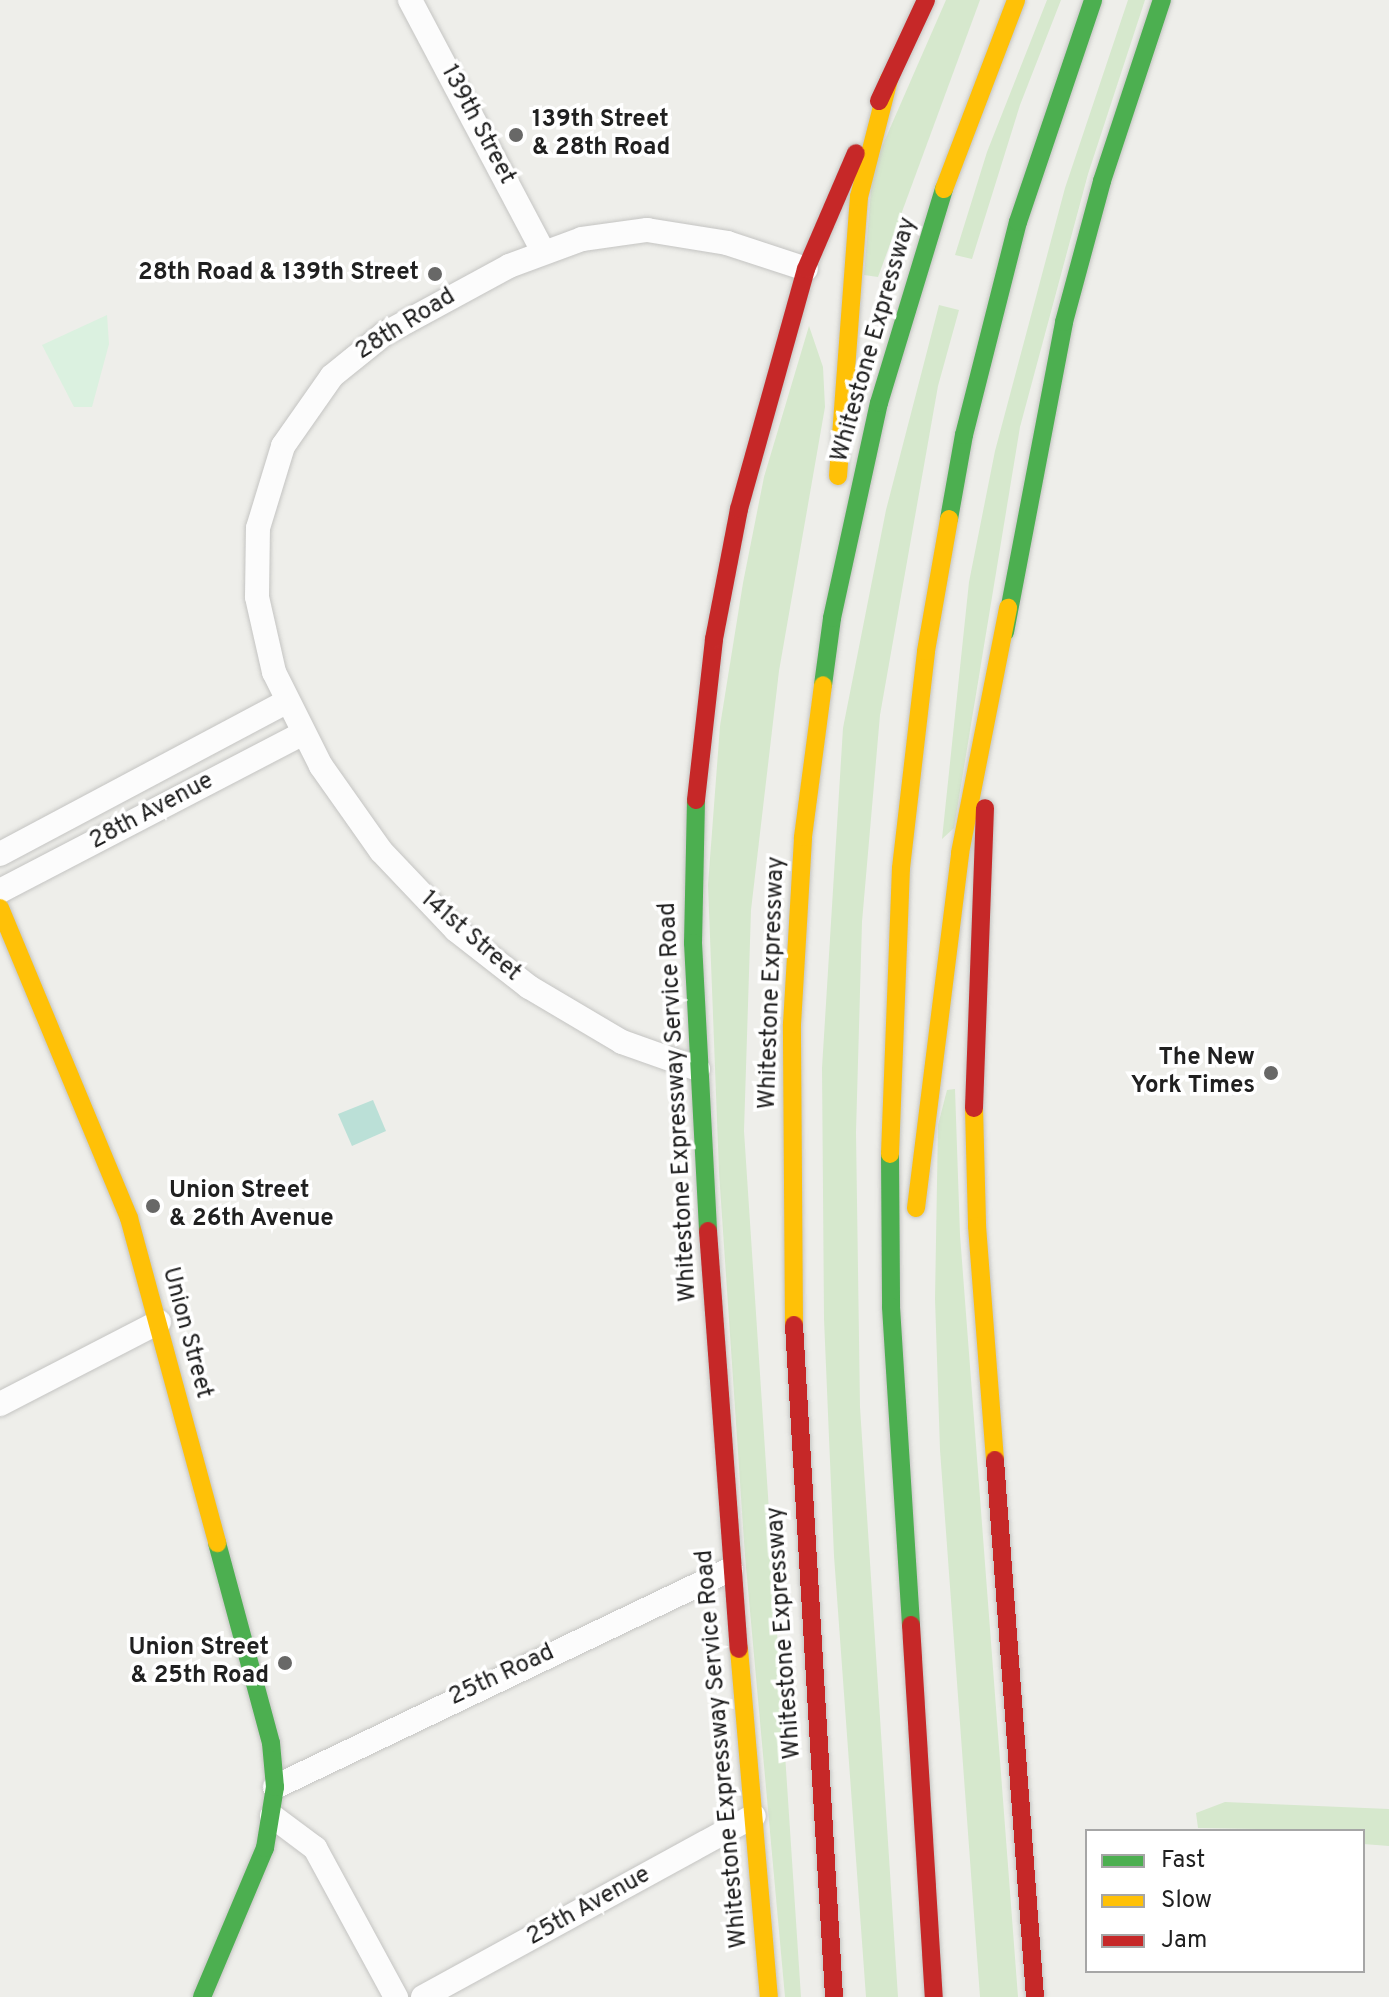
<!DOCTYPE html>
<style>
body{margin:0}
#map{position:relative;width:1389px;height:1997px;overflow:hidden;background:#eeeeea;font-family:Overpass,sans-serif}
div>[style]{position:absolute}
.grass>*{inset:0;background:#d6e8cd}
.park>*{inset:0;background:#dbf1e0}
.pitch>*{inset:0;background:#bbe0d7}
.roads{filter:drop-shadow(0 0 2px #c4c4c2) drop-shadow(0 0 2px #c4c4c2)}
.street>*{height:24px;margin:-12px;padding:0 12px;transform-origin:12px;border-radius:12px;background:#fcfcfc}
.fast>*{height:18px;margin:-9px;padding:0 9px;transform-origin:9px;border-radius:9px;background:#4caf50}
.slow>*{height:18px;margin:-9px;padding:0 9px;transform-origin:9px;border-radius:9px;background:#ffc107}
.jam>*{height:18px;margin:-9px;padding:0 9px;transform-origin:9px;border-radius:9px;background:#c62828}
.dots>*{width:22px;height:22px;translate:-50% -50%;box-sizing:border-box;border:4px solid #fff;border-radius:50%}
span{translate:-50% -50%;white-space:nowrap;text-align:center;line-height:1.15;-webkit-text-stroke:7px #fff;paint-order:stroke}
.poi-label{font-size:24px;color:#202020;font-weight:700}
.left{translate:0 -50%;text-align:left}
.right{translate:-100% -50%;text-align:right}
.street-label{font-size:24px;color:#202020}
.legend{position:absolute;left:1085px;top:1829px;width:280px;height:144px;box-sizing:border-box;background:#fff;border:2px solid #a6a6a6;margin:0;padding:10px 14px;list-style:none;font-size:24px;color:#202020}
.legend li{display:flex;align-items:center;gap:16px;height:40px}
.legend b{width:40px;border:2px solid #a6a6a6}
</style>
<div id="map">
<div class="grass">
<i style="clip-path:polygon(946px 0,980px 0,878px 277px,864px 275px,873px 167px)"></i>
<i style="clip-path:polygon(1047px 0,1061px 0,1020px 105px,972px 259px,955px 255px,987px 152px)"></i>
<i style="clip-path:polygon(1128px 0,1145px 0,1088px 174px,1020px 427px,954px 828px,942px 839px,969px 582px,995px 451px,1065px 188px)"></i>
<i style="clip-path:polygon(939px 305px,959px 310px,938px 386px,880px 715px,862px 922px,856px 1132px,860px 1407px,898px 1997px,866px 1997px,834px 1556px,824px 1319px,822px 1068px,843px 728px,886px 510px)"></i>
<i style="clip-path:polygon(809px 326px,823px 367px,825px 407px,779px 671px,751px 910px,744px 1131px,801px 1997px,785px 1997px,745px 1556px,719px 1172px,708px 885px,720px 726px,743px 583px,764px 477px)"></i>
<i style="clip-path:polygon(955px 1089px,960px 1235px,1018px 1997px,980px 1997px,940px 1450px,935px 1299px,938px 1125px,947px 1090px)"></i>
<i style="clip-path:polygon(1225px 1802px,1389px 1809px,1389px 1846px,1363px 1844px,1363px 1831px,1198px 1828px,1196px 1813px)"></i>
</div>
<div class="park">
<i style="clip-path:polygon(107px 315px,109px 344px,92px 407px,74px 407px,42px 345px)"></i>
</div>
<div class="pitch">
<i style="clip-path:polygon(373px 1100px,386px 1131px,352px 1146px,338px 1114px)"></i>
</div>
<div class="roads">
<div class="street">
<i style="left:410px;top:0;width:284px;rotate:62.1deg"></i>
<i style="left:0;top:854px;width:324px;rotate:-28deg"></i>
<i style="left:0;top:891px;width:342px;rotate:-27.5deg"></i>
<i style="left:698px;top:1069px;width:81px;rotate:-160.4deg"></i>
<i style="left:622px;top:1042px;width:108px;rotate:-149.4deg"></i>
<i style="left:529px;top:987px;width:93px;rotate:-142deg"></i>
<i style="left:456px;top:930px;width:109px;rotate:-133.5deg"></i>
<i style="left:381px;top:851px;width:104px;rotate:-125.2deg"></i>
<i style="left:321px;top:766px;width:105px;rotate:-116.6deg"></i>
<i style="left:274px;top:672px;width:77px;rotate:-102.8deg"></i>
<i style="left:257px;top:597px;width:69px;rotate:-89.2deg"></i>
<i style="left:258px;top:528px;width:86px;rotate:-73deg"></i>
<i style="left:283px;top:446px;width:85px;rotate:-55deg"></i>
<i style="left:332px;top:376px;width:67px;rotate:-38.9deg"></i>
<i style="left:384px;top:334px;width:142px;rotate:-28.5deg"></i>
<i style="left:509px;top:266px;width:78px;rotate:-20.3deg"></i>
<i style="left:582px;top:239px;width:66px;rotate:-7.9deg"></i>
<i style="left:647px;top:230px;width:81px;rotate:9.2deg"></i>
<i style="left:727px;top:243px;width:83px;rotate:18.2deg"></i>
<i style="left:0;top:1404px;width:179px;rotate:-27.3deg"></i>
<i style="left:275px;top:1787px;width:505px;rotate:-25.55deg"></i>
<i style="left:272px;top:1816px;width:54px;rotate:36.7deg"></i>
<i style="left:315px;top:1848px;width:170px;rotate:61.5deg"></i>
<i style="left:423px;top:1997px;width:377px;rotate:-28.7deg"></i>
</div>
<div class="fast">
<i style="left:949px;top:519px;width:85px;rotate:-79.9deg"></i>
<i style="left:964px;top:435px;width:220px;rotate:-75.8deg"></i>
<i style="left:1018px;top:222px;width:234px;rotate:-71.3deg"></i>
<i style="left:1005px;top:632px;width:316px;rotate:-79.2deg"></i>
<i style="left:1064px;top:322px;width:146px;rotate:-74.9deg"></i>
<i style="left:1102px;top:181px;width:191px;rotate:-71.7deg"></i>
<i style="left:823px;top:685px;width:68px;rotate:-82.3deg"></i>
<i style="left:832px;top:618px;width:220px;rotate:-77.7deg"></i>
<i style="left:879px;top:403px;width:224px;rotate:-73.1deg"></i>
<i style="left:696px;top:800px;width:143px;rotate:91.2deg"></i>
<i style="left:693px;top:943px;width:288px;rotate:87deg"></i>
<i style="left:890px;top:1154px;width:153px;rotate:89.6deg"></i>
<i style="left:891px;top:1307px;width:319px;rotate:86.4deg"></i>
<i style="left:202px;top:1997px;width:162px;rotate:-67.1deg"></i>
<i style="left:265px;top:1848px;width:62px;rotate:-80.7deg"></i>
<i style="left:275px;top:1787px;width:44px;rotate:-95.2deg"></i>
<i style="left:271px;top:1743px;width:207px;rotate:-105.1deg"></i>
</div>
<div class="slow">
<i style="left:944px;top:189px;width:202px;rotate:-69.1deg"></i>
<i style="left:838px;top:476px;width:280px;rotate:-85.7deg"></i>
<i style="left:859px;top:197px;width:122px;rotate:-75.7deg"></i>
<i style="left:0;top:908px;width:336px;rotate:67.4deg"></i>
<i style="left:129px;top:1218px;width:337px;rotate:74.8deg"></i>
<i style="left:974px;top:1108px;width:118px;rotate:88.5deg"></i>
<i style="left:977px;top:1226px;width:235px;rotate:85.6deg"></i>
<i style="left:890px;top:1154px;width:286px;rotate:-87.8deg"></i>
<i style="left:901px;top:868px;width:218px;rotate:-83.4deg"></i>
<i style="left:926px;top:651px;width:134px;rotate:-80.1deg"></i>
<i style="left:916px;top:1208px;width:358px;rotate:-82.9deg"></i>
<i style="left:960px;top:853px;width:250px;rotate:-78.9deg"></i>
<i style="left:794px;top:1325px;width:301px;rotate:-90.4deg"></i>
<i style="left:792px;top:1024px;width:187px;rotate:-86.6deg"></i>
<i style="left:803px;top:837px;width:153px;rotate:-82.5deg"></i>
<i style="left:739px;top:1649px;width:349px;rotate:85.1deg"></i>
</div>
<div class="jam">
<i style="left:879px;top:101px;width:111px;rotate:-65deg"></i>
<i style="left:696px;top:800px;width:162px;rotate:-83.6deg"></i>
<i style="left:714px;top:639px;width:132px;rotate:-79.1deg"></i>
<i style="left:739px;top:509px;width:249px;rotate:-74.4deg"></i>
<i style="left:806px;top:269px;width:126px;rotate:-66.7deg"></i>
<i style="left:974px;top:1108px;width:300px;rotate:-87.9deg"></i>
<i style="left:708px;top:1231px;width:419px;rotate:85.8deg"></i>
<i style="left:794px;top:1325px;width:673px;rotate:86.59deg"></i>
<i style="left:995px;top:1460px;width:538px;rotate:85.74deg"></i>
<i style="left:911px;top:1625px;width:373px;rotate:86.5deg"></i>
</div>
</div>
<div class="dots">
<i style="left:516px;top:135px;background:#686867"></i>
<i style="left:435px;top:274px;background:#686867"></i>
<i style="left:1271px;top:1073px;background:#686867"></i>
<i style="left:153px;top:1206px;background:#686867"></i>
<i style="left:285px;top:1663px;background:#686867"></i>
</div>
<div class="poi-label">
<span class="left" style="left:532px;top:135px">139th Street<br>&amp; 28th Road</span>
<span class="right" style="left:419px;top:274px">28th Road &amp; 139th Street</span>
<span class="right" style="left:1255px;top:1073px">The New<br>York Times</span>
<span class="left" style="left:169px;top:1206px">Union Street<br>&amp; 26th Avenue</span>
<span class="right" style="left:269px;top:1663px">Union Street<br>&amp; 25th Road</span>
</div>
<div class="street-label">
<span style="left:477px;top:125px;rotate:62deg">139th Street</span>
<span style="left:406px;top:325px;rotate:-32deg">28th Road</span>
<span style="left:875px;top:340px;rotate:-74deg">Whitestone Expressway</span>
<span style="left:152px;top:812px;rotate:-28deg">28th Avenue</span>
<span style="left:470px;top:937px;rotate:41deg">141st Street</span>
<span style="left:773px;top:983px;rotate:-88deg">Whitestone Expressway</span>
<span style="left:679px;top:1102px;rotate:-93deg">Whitestone Expressway Service Road</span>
<span style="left:186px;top:1333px;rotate:75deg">Union Street</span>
<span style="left:785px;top:1633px;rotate:-94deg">Whitestone Expressway</span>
<span style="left:502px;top:1676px;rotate:-25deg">25th Road</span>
<span style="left:723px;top:1749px;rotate:-95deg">Whitestone Expressway Service Road</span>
<span style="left:589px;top:1907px;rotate:-29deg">25th Avenue</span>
</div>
<ul class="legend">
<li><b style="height:10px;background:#4caf50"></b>Fast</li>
<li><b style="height:10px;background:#ffc107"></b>Slow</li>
<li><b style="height:10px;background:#c62828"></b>Jam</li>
</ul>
</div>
